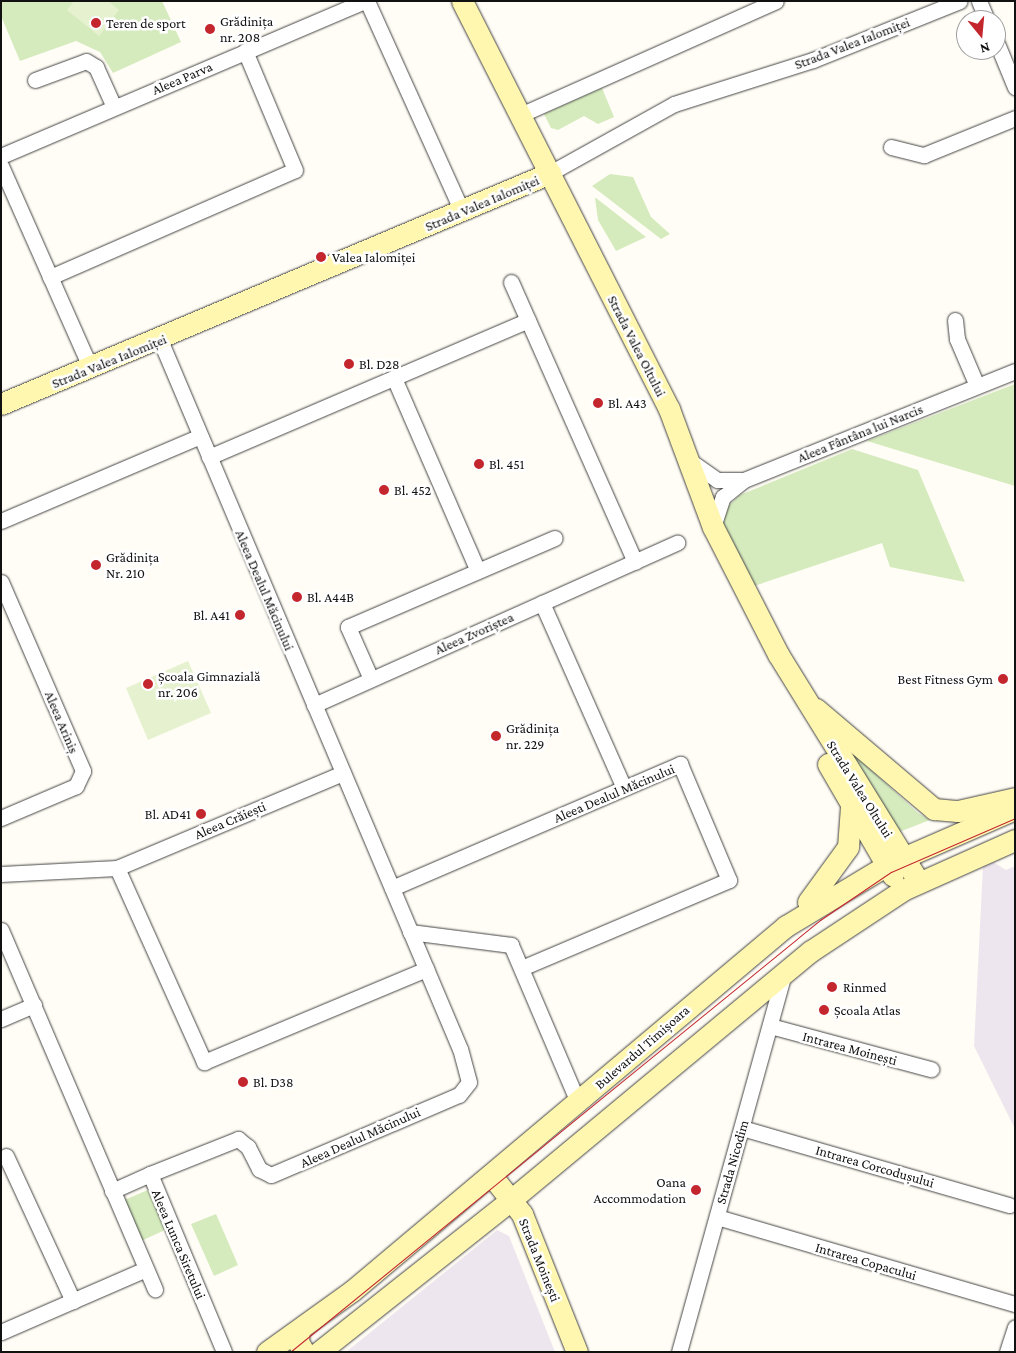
<!DOCTYPE html>
<meta charset="utf-8">
<style>
body{margin:0}
#map{position:relative;width:1016px;height:1353px;overflow:hidden;background:#fffdf5;font-family:"Crimson Pro",serif}
div>[style]{position:absolute}
.industrial>*{inset:0;background:#eee6ef}
.green>*{inset:0;background:#d5ebbd}
.pitch>*{inset:0;background:#e6f2cf}
.roads{filter:drop-shadow(0 0 1px #444) drop-shadow(0 0 1px #444)}
.minor>*{height:15px;margin:-7.5px;padding:0 7.5px;transform-origin:7.5px;border-radius:7.5px;background:#fff}
.secondary>*{height:21px;margin:-10.5px;padding:0 10.5px;transform-origin:10.5px;border-radius:10.5px;background:#fff6b0}
.tram>*{height:1px;margin:-0.5px;padding:0 0.5px;transform-origin:0.5px;border-radius:0.5px;background:#c4262e}
.dots>*{width:14px;height:14px;translate:-50% -50%;box-sizing:border-box;border:2px solid #fff;border-radius:50%}
span{translate:-50% -50%;white-space:nowrap;text-align:center;line-height:1.15;-webkit-text-stroke:5px #fff;paint-order:stroke}
.poi-label{font-size:14px;color:#111}
.left{translate:0 -50%;text-align:left}
.right{translate:-100% -50%;text-align:right}
.street-label{font-size:14px;color:#111}
.frame{position:absolute;inset:0;border:2px solid #111;pointer-events:none}
.north{position:absolute;left:956px;top:10px;width:50px;height:50px;box-sizing:border-box;background:#fff;border:1px solid #a0a0a0;border-radius:50%;rotate:163deg;font-size:14px;font-weight:700;line-height:20px;text-align:center;color:#111}
.north::after{content:'';display:block;margin:auto;width:18px;height:22px;background:#c4262e;clip-path:polygon(50% 0,100% 100%,50% 72%,0 100%)}
</style>
<div id="map">
<div class="industrial">
<i style="clip-path:polygon(993px 862px,1006px 870px,1015px 866px,1015px 1129px,974px 1046px,983px 866px)"></i>
<i style="clip-path:polygon(497px 1230px,509px 1236px,555px 1352px,346px 1352px)"></i>
</div>
<div class="green">
<i style="clip-path:polygon(1px 1px,162px 1px,181px 42px,113px 73px,100px 52px,76px 41px,20px 61px,1px 16px)"></i>
<i style="clip-path:polygon(602px 88px,614px 117px,598px 124px,584px 116px,558px 130px,551px 128px,544px 114px)"></i>
<i style="clip-path:polygon(610px 174px,633px 177px,651px 217px,670px 234px,661px 239px,592px 186px)"></i>
<i style="clip-path:polygon(595px 198px,596px 198px,646px 237px,616px 251px,598px 220px)"></i>
<i style="clip-path:polygon(1015px 384px,1015px 486px,867px 441px)"></i>
<i style="clip-path:polygon(852px 449px,918px 470px,965px 582px,890px 567px,882px 543px,751px 587px,722px 527px,728px 506px,740px 495px)"></i>
<i style="clip-path:polygon(847px 748px,918px 813px,930px 820px,899px 832px)"></i>
<i style="clip-path:polygon(148px 1190px,165px 1230px,141px 1241px,124px 1200px)"></i>
<i style="clip-path:polygon(216px 1214px,238px 1265px,214px 1276px,191px 1224px)"></i>
</div>
<div class="pitch">
<i style="clip-path:polygon(74px 1px,108px 1px,119px 10px,99px 36px,67px 10px)"></i>
<i style="clip-path:polygon(188px 661px,211px 713px,148px 740px,126px 688px)"></i>
</div>
<div class="roads">
<div class="minor">
<i style="left:367px;top:1px;width:230px;rotate:65.7deg"></i>
<i style="left:979px;top:1px;width:21px;rotate:67deg"></i>
<i style="left:996px;top:41px;width:50px;rotate:67.6deg"></i>
<i style="left:35px;top:80px;width:54px;rotate:-20.4deg"></i>
<i style="left:86px;top:61px;width:12px;rotate:31deg"></i>
<i style="left:96px;top:67px;width:44px;rotate:65.8deg"></i>
<i style="left:520px;top:115px;width:280px;rotate:-24deg"></i>
<i style="left:891px;top:147px;width:34px;rotate:14deg"></i>
<i style="left:924px;top:155px;width:98px;rotate:-22.1deg"></i>
<i style="left:1px;top:156px;width:395px;rotate:-23.1deg"></i>
<i style="left:1px;top:166px;width:222px;rotate:66.1deg"></i>
<i style="left:550px;top:173px;width:142px;rotate:-29.1deg"></i>
<i style="left:674px;top:104px;width:146px;rotate:-17.6deg"></i>
<i style="left:813px;top:60px;width:158px;rotate:-21.9deg"></i>
<i style="left:50px;top:277px;width:267px;rotate:-23.6deg"></i>
<i style="left:295px;top:170px;width:129px;rotate:-112.8deg"></i>
<i style="left:511px;top:282px;width:306px;rotate:66.1deg"></i>
<i style="left:955px;top:320px;width:19px;rotate:84deg"></i>
<i style="left:957px;top:339px;width:51px;rotate:66.9deg"></i>
<i style="left:394px;top:378px;width:210px;rotate:66.5deg"></i>
<i style="left:209px;top:457px;width:347px;rotate:-23.2deg"></i>
<i style="left:690px;top:461px;width:33px;rotate:35deg"></i>
<i style="left:717px;top:480px;width:25px"></i>
<i style="left:1px;top:521px;width:216px;rotate:-23.1deg"></i>
<i style="left:713px;top:527px;width:32px;rotate:-72deg"></i>
<i style="left:723px;top:497px;width:27px;rotate:-39deg"></i>
<i style="left:744px;top:480px;width:292px;rotate:-21.9deg"></i>
<i style="left:1px;top:582px;width:206px;rotate:66.5deg"></i>
<i style="left:83px;top:771px;width:17px;rotate:115deg"></i>
<i style="left:76px;top:786px;width:82px;rotate:156.9deg"></i>
<i style="left:542px;top:603px;width:202px;rotate:66.1deg"></i>
<i style="left:371px;top:679px;width:57px;rotate:-113.9deg"></i>
<i style="left:348px;top:627px;width:225px;rotate:-23.3deg"></i>
<i style="left:314px;top:705px;width:398px;rotate:-24.1deg"></i>
<i style="left:117px;top:868px;width:213px;rotate:65.8deg"></i>
<i style="left:204px;top:1062px;width:241px;rotate:-22.7deg"></i>
<i style="left:1px;top:874px;width:116px;rotate:-3deg"></i>
<i style="left:117px;top:868px;width:245px;rotate:-22.8deg"></i>
<i style="left:392px;top:888px;width:314px;rotate:-23.3deg"></i>
<i style="left:680px;top:764px;width:126px;rotate:67.1deg"></i>
<i style="left:729px;top:880px;width:225px;rotate:157deg"></i>
<i style="left:1px;top:930px;width:391px;rotate:66.8deg"></i>
<i style="left:410px;top:932px;width:102px;rotate:7.3deg"></i>
<i style="left:511px;top:945px;width:171px;rotate:66.9deg"></i>
<i style="left:1px;top:1019px;width:36px;rotate:-23deg"></i>
<i style="left:770px;top:1026px;width:167px;rotate:15deg"></i>
<i style="left:742px;top:1128px;width:278px;rotate:16.1deg"></i>
<i style="left:6px;top:1156px;width:160px;rotate:65.2deg"></i>
<i style="left:150px;top:1174px;width:95px;rotate:-21.7deg"></i>
<i style="left:238px;top:1139px;width:13px;rotate:39deg"></i>
<i style="left:248px;top:1147px;width:25px;rotate:63deg"></i>
<i style="left:259px;top:1169px;width:13px;rotate:27deg"></i>
<i style="left:271px;top:1175px;width:204px;rotate:-23.1deg"></i>
<i style="left:459px;top:1095px;width:16px;rotate:-52deg"></i>
<i style="left:469px;top:1082px;width:34px;rotate:-105deg"></i>
<i style="left:460px;top:1049px;width:770px;rotate:-112.93deg"></i>
<i style="left:112px;top:1191px;width:42px;rotate:-24.1deg"></i>
<i style="left:150px;top:1174px;width:193px;rotate:67.4deg"></i>
<i style="left:717px;top:1217px;width:310px;rotate:16.3deg"></i>
<i style="left:1px;top:1332px;width:158px;rotate:-23.5deg"></i>
<i style="left:679px;top:1352px;width:393px;rotate:-74.5deg"></i>
<i style="left:1007px;top:1352px;width:26px;rotate:-72deg"></i>
</div>
<div class="secondary">
<i style="left:462px;top:1px;width:458px;rotate:63.1deg"></i>
<i style="left:669px;top:409px;width:126px;rotate:69.6deg"></i>
<i style="left:713px;top:527px;width:143px;rotate:62.9deg"></i>
<i style="left:778px;top:654px;width:268px;rotate:58.3deg"></i>
<i style="left:1px;top:404px;width:596px;rotate:-22.82deg"></i>
<i style="left:816px;top:709px;width:155px;rotate:40.3deg"></i>
<i style="left:934px;top:809px;width:24px;rotate:5deg"></i>
<i style="left:958px;top:811px;width:58px;rotate:-12.8deg"></i>
<i style="left:828px;top:764px;width:129px;rotate:59.9deg"></i>
<i style="left:808px;top:902px;width:68px;rotate:-54deg"></i>
<i style="left:848px;top:847px;width:40px;rotate:-85.7deg"></i>
<i style="left:491px;top:1175px;width:50px;rotate:51.5deg"></i>
<i style="left:522px;top:1214px;width:149px;rotate:68.3deg"></i>
<i style="left:299px;top:1330px;width:12px;rotate:95deg"></i>
<i style="left:298px;top:1342px;width:12px;rotate:59deg"></i>
<i style="left:267px;top:1352px;width:105px;rotate:-35.7deg"></i>
<i style="left:352px;top:1291px;width:567px;rotate:-40.06deg"></i>
<i style="left:786px;top:926px;width:118px;rotate:-31.1deg"></i>
<i style="left:887px;top:865px;width:140px;rotate:-23.6deg"></i>
<i style="left:319px;top:1352px;width:246px;rotate:-38.4deg"></i>
<i style="left:512px;top:1199px;width:388px;rotate:-39.7deg"></i>
<i style="left:811px;top:951px;width:110px;rotate:-33.5deg"></i>
<i style="left:903px;top:890px;width:123px;rotate:-24.1deg"></i>
</div>
</div>
<div class="tram">
<i style="left:290px;top:1352px;width:684px;rotate:-39.18deg"></i>
<i style="left:820px;top:920px;width:86px;rotate:-34.1deg"></i>
<i style="left:891px;top:872px;width:135px;rotate:-23.5deg"></i>
</div>
<div class="dots">
<i style="left:96px;top:23px;background:#c4262e"></i>
<i style="left:210px;top:29px;background:#c4262e"></i>
<i style="left:321px;top:257px;background:#c4262e"></i>
<i style="left:349px;top:364px;background:#c4262e"></i>
<i style="left:598px;top:403px;background:#c4262e"></i>
<i style="left:479px;top:464px;background:#c4262e"></i>
<i style="left:384px;top:490px;background:#c4262e"></i>
<i style="left:96px;top:565px;background:#c4262e"></i>
<i style="left:297px;top:597px;background:#c4262e"></i>
<i style="left:240px;top:615px;background:#c4262e"></i>
<i style="left:1003px;top:679px;background:#c4262e"></i>
<i style="left:148px;top:684px;background:#c4262e"></i>
<i style="left:496px;top:736px;background:#c4262e"></i>
<i style="left:201px;top:814px;background:#c4262e"></i>
<i style="left:832px;top:987px;background:#c4262e"></i>
<i style="left:824px;top:1010px;background:#c4262e"></i>
<i style="left:243px;top:1082px;background:#c4262e"></i>
<i style="left:696px;top:1190px;background:#c4262e"></i>
</div>
<div class="poi-label">
<span class="left" style="left:220px;top:29px">Grădinița<br>nr. 208</span>
<span class="left" style="left:106px;top:23px">Teren de sport</span>
<span class="left" style="left:332px;top:257px">Valea Ialomiței</span>
<span class="left" style="left:359px;top:364px">Bl. D28</span>
<span class="left" style="left:608px;top:403px">Bl. A43</span>
<span class="left" style="left:489px;top:464px">Bl. 451</span>
<span class="left" style="left:394px;top:490px">Bl. 452</span>
<span class="left" style="left:106px;top:565px">Grădinița<br>Nr. 210</span>
<span class="left" style="left:307px;top:597px">Bl. A44B</span>
<span class="right" style="left:230px;top:615px">Bl. A41</span>
<span class="left" style="left:158px;top:684px">Școala Gimnazială<br>nr. 206</span>
<span class="right" style="left:993px;top:679px">Best Fitness Gym</span>
<span class="left" style="left:506px;top:736px">Grădinița<br>nr. 229</span>
<span class="right" style="left:191px;top:814px">Bl. AD41</span>
<span class="left" style="left:843px;top:987px">Rinmed</span>
<span class="left" style="left:834px;top:1010px">Școala Atlas</span>
<span class="left" style="left:253px;top:1082px">Bl. D38</span>
<span class="right" style="left:686px;top:1190px">Oana<br>Accommodation</span>
</div>
<div class="street-label">
<span style="left:852px;top:43px;rotate:-21deg">Strada Valea Ialomiței</span>
<span style="left:182px;top:78px;rotate:-23deg">Aleea Parva</span>
<span style="left:482px;top:203px;rotate:-23deg">Strada Valea Ialomiței</span>
<span style="left:637px;top:346px;rotate:63deg">Strada Valea Oltului</span>
<span style="left:109px;top:361px;rotate:-22deg">Strada Valea Ialomiței</span>
<span style="left:860px;top:433px;rotate:-22deg">Aleea Fântâna lui Narcis</span>
<span style="left:265px;top:590px;rotate:67deg">Aleea Dealul Măcinului</span>
<span style="left:474px;top:633px;rotate:-24deg">Aleea Zvoriștea</span>
<span style="left:62px;top:722px;rotate:67deg">Aleea Ariniș</span>
<span style="left:860px;top:789px;rotate:58deg">Strada Valea Oltului</span>
<span style="left:614px;top:793px;rotate:-23deg">Aleea Dealul Măcinului</span>
<span style="left:230px;top:820px;rotate:-23deg">Aleea Crăiești</span>
<span style="left:642px;top:1047px;rotate:-41deg">Bulevardul Timișoara</span>
<span style="left:850px;top:1048px;rotate:15deg">Intrarea Moinești</span>
<span style="left:360px;top:1137px;rotate:-24deg">Aleea Dealul Măcinului</span>
<span style="left:732px;top:1162px;rotate:-74deg">Strada Nicodim</span>
<span style="left:875px;top:1166px;rotate:16deg">Intrarea Corcodușului</span>
<span style="left:179px;top:1244px;rotate:67deg">Aleea Lunca Siretului</span>
<span style="left:540px;top:1260px;rotate:68deg">Strada Moinești</span>
<span style="left:866px;top:1261px;rotate:16deg">Intrarea Copacului</span>
</div>
<div class="frame"></div>
<div class="north">N</div>
</div>
